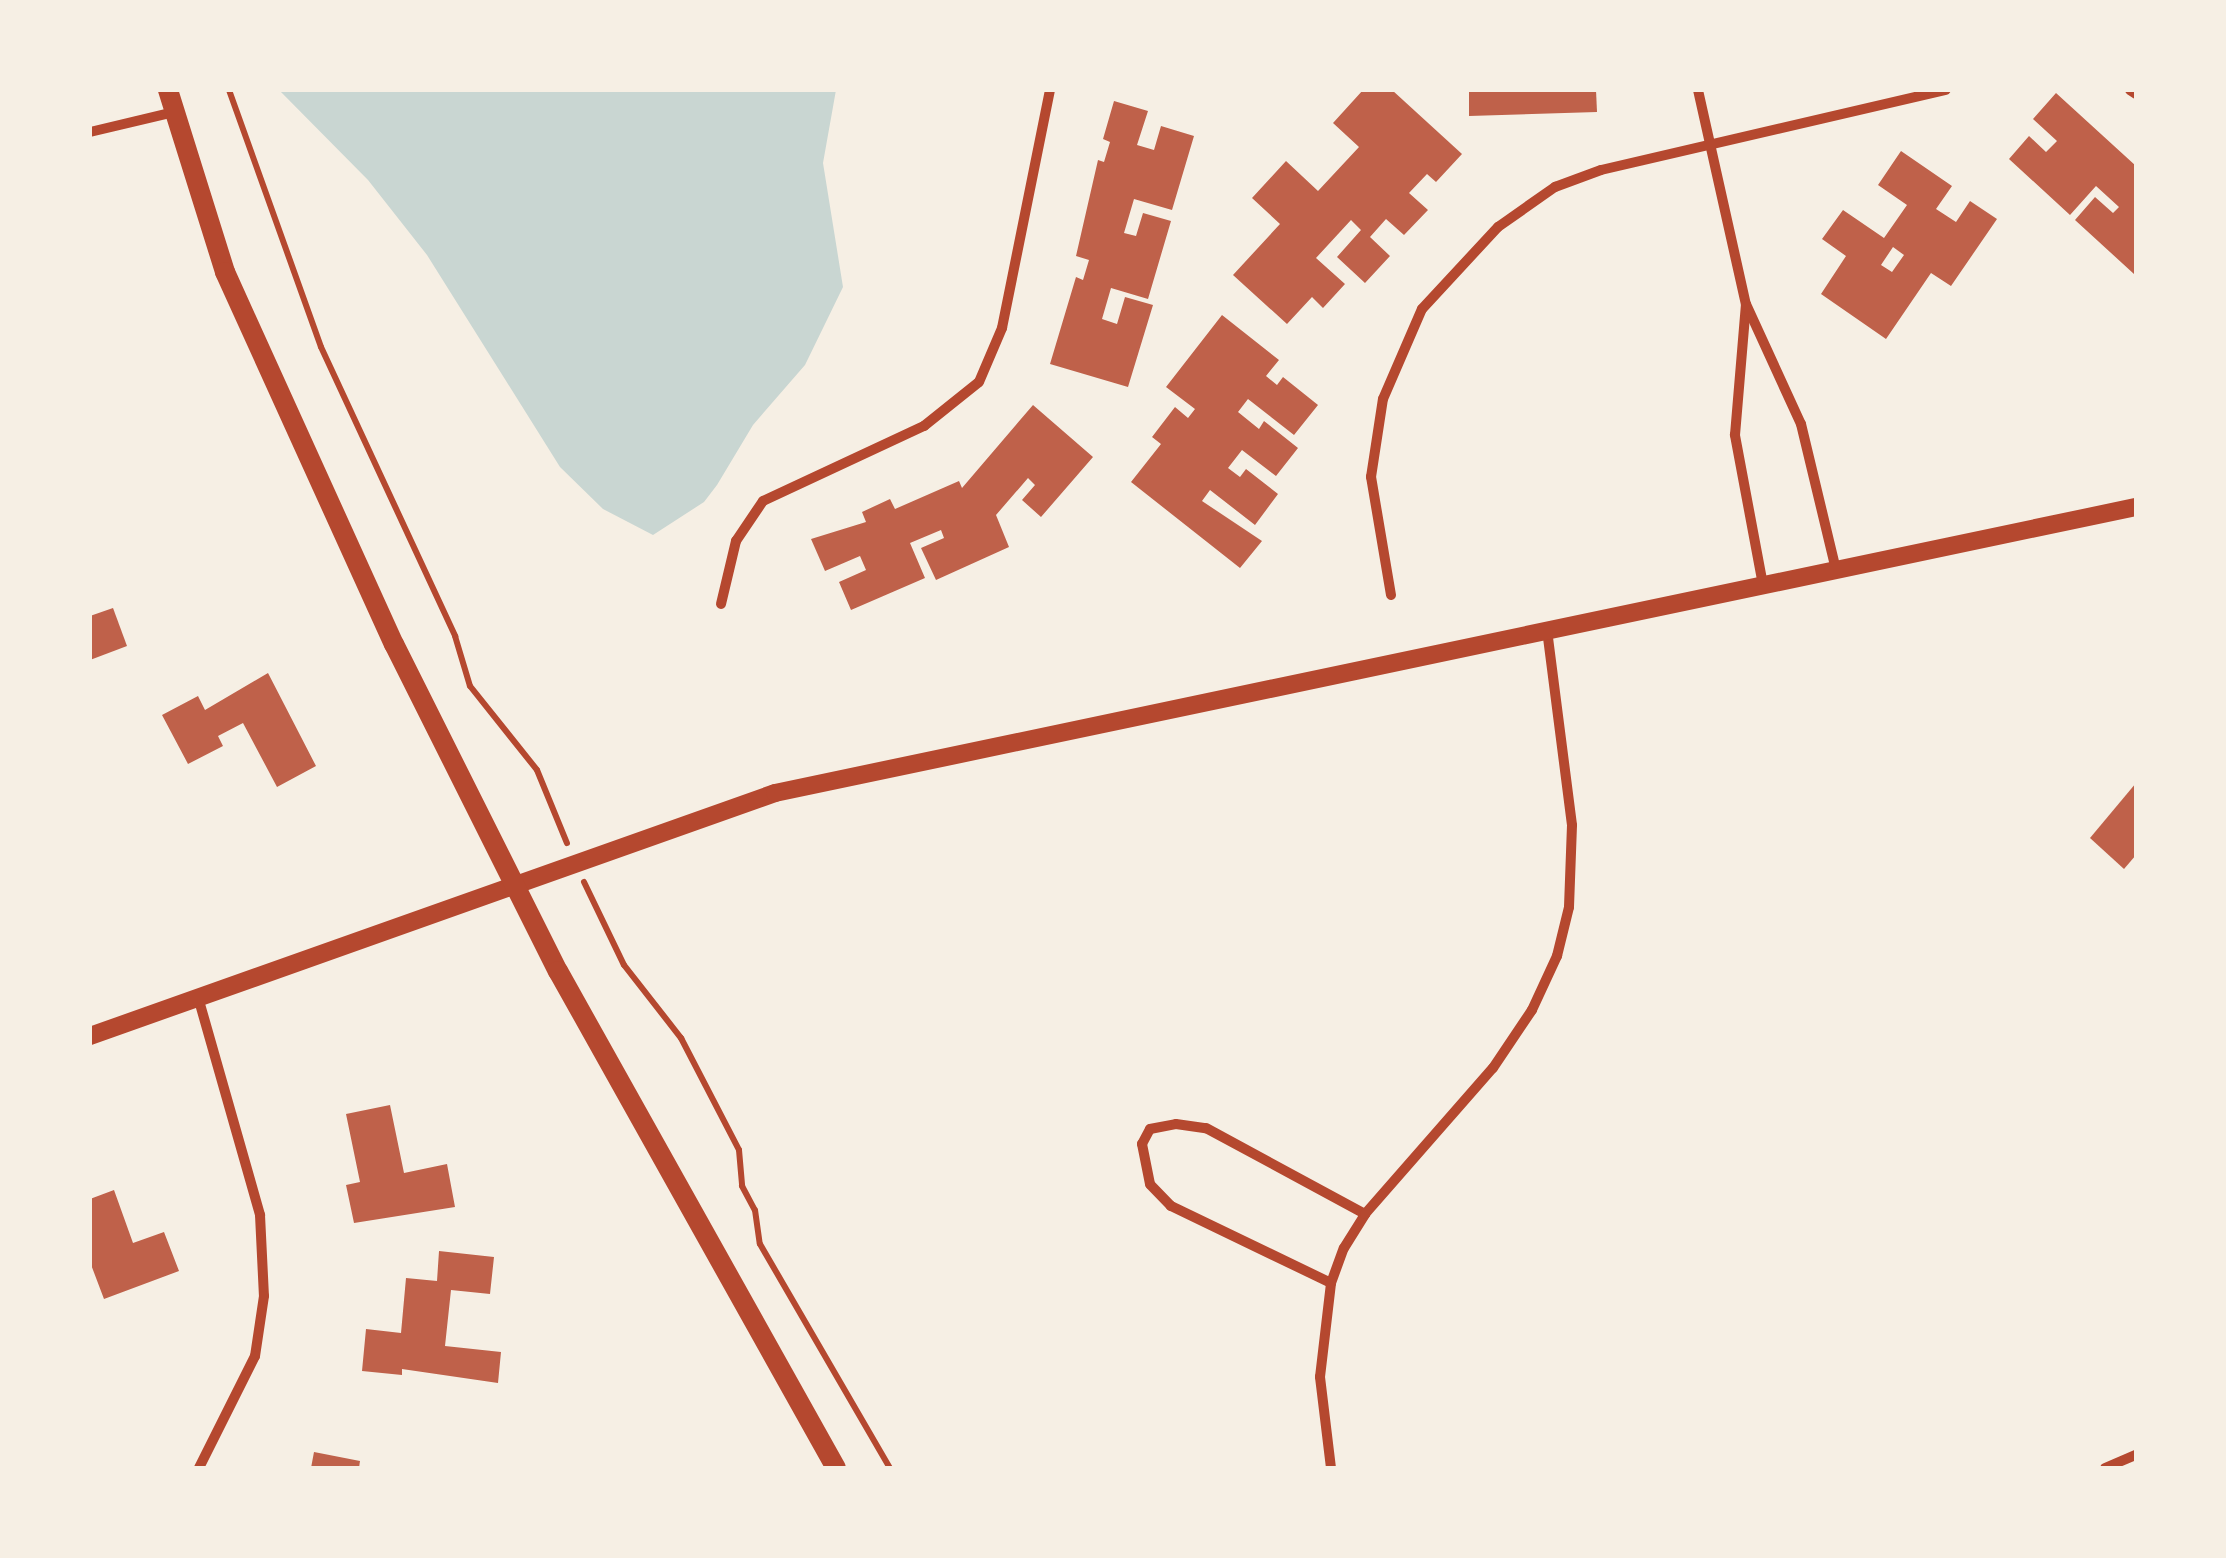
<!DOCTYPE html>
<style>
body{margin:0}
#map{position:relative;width:2226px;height:1558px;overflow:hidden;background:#f6efe4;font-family:Karla,sans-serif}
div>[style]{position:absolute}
.water>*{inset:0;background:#c9d6d2}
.building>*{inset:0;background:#bf614a}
.path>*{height:6px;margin:-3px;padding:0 3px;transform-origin:3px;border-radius:3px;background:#b5482f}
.minor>*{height:10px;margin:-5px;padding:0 5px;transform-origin:5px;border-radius:5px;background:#b5482f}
.tertiary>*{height:18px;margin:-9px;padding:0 9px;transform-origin:9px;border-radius:9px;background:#b5482f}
.secondary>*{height:20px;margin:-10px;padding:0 10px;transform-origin:10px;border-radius:10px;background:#b5482f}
span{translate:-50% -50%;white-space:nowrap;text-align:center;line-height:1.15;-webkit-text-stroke:10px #f6efe4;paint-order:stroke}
.frame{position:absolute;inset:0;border:92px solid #f6efe4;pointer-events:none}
</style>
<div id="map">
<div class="water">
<i style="clip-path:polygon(279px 90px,836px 90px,823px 163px,843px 287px,805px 365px,753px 425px,717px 485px,704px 502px,653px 535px,603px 509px,560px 467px,427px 255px,368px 180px)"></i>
</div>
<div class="building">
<i style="clip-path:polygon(1363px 90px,1392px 90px,1462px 154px,1436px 182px,1427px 174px,1409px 193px,1428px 210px,1404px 235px,1386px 219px,1370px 237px,1390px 256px,1365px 283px,1337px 257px,1361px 230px,1351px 220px,1316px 258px,1345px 284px,1323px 308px,1312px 297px,1287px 324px,1233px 275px,1280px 224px,1252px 198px,1286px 161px,1318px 191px,1359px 147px,1333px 123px)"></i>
<i style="clip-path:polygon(1469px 90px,1596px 90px,1597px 112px,1469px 116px)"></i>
<i style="clip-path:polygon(2056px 93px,2136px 166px,2134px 274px,2075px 220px,2095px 197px,2113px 213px,2119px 207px,2096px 186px,2070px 215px,2009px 159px,2029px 136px,2046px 152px,2057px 141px,2033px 119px)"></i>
<i style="clip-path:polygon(1114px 101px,1148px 111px,1137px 145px,1154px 150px,1161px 126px,1194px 136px,1172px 210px,1134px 199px,1124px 233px,1136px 236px,1143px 213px,1171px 221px,1148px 299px,1111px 288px,1102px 319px,1117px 324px,1125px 297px,1153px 305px,1128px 387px,1050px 364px,1076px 277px,1083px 280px,1089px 260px,1076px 256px,1098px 160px,1104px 162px,1110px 142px,1103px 139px)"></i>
<i style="clip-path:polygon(evenodd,1901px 151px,1952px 186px,1936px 209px,1956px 222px,1970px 201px,1997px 219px,1951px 286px,1931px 273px,1886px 339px,1821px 294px,1846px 256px,1822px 239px,1843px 210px,1884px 238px,1907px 205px,1878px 185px,1901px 151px,1893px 247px,1904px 255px,1892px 272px,1881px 265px,1893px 247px)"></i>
<i style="clip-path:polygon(1222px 315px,1279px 360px,1266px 376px,1277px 385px,1283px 377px,1318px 405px,1294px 435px,1248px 399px,1238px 412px,1259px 429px,1264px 421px,1298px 448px,1276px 476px,1242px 450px,1228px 468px,1240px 477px,1246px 469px,1278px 494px,1255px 525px,1210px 490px,1202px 501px,1262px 541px,1240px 568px,1131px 482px,1161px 444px,1152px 437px,1175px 407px,1188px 418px,1195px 409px,1166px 387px)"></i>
<i style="clip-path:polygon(1033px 405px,1093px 457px,1041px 517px,1022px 500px,1035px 485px,1028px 478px,996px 515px,1009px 547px,936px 580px,921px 548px,944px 538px,941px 530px,910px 543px,925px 578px,851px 610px,839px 582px,866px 570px,860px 556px,825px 571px,811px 539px,866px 522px,862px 512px,890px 499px,895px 509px,959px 481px,962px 488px)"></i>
<i style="clip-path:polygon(113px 608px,127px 646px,90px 660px,90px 616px)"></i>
<i style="clip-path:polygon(268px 673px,316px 766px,277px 787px,243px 723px,218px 736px,223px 746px,188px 764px,162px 715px,198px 696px,205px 710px)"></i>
<i style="clip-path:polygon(2136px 783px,2136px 855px,2124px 869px,2090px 838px)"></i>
<i style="clip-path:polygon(390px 1105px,404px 1173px,447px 1164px,455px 1207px,354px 1223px,346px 1185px,360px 1182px,346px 1114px)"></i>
<i style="clip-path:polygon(114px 1190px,133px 1243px,164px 1232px,179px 1271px,104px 1299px,90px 1262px,90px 1199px)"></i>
<i style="clip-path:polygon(439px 1251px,494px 1257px,490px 1294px,451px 1290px,445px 1346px,501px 1352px,498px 1383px,402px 1369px,402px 1375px,362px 1371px,366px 1329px,401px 1333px,406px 1278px,437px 1281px)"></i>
<i style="clip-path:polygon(314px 1452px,360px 1461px,359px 1468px,311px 1468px)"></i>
</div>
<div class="path">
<i style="left:229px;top:90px;width:273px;rotate:70.3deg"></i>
<i style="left:321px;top:347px;width:319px;rotate:65.1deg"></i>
<i style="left:455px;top:636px;width:52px;rotate:73.3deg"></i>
<i style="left:470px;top:686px;width:107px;rotate:51.4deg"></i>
<i style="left:537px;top:770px;width:79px;rotate:67.7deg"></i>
<i style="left:584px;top:882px;width:92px;rotate:64.3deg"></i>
<i style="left:624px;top:965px;width:93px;rotate:52deg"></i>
<i style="left:681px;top:1038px;width:126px;rotate:62.6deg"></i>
<i style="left:739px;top:1150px;width:36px;rotate:85deg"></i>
<i style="left:742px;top:1186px;width:27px;rotate:62deg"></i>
<i style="left:755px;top:1210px;width:34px;rotate:82deg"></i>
<i style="left:760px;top:1244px;width:259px;rotate:59.9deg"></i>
</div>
<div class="minor">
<i style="left:1698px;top:90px;width:219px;rotate:77.4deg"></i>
<i style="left:2130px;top:90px;width:7px;rotate:34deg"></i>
<i style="left:90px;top:132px;width:86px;rotate:-13.4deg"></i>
<i style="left:1763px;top:585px;width:153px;rotate:-100.6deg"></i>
<i style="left:1735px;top:435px;width:131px;rotate:-85.2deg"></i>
<i style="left:1746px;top:304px;width:132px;rotate:65.4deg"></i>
<i style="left:1801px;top:424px;width:150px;rotate:76.5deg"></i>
<i style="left:1391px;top:595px;width:120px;rotate:-99.6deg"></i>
<i style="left:1371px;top:477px;width:79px;rotate:-81.3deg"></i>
<i style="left:1383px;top:399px;width:98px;rotate:-66.6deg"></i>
<i style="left:1422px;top:309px;width:112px;rotate:-47.2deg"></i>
<i style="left:1498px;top:227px;width:70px;rotate:-35.1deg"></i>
<i style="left:1555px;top:187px;width:49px;rotate:-20.3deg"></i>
<i style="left:1601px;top:170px;width:354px;rotate:-13.1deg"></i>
<i style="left:721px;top:604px;width:65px;rotate:-76.6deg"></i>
<i style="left:736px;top:541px;width:48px;rotate:-56deg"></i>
<i style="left:763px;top:501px;width:178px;rotate:-25deg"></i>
<i style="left:924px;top:426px;width:70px;rotate:-38.7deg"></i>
<i style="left:979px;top:382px;width:59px;rotate:-66.9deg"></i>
<i style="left:1002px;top:328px;width:243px;rotate:-78.6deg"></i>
<i style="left:198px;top:997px;width:227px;rotate:74.1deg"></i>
<i style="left:260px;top:1215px;width:81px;rotate:87.2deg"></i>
<i style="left:264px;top:1296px;width:61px;rotate:98.5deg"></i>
<i style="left:255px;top:1356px;width:125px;rotate:116.6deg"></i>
<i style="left:1331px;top:1283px;width:178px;rotate:-154.3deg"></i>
<i style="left:1171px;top:1206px;width:30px;rotate:-134deg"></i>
<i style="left:1150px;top:1184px;width:41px;rotate:-101.3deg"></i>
<i style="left:1142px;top:1144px;width:17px;rotate:-62deg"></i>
<i style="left:1150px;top:1129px;width:26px;rotate:-11deg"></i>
<i style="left:1176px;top:1124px;width:30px;rotate:8deg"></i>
<i style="left:1206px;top:1128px;width:181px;rotate:28.4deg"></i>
<i style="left:1331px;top:1468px;width:92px;rotate:-96.9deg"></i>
<i style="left:1320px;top:1377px;width:95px;rotate:-83.3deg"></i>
<i style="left:1331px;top:1283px;width:37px;rotate:-70deg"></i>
<i style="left:1344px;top:1248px;width:40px;rotate:-58deg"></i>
<i style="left:1365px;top:1214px;width:194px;rotate:-48.8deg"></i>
<i style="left:1493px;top:1068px;width:70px;rotate:-56.1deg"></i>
<i style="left:1532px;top:1010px;width:60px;rotate:-65.2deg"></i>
<i style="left:1557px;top:956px;width:50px;rotate:-76.2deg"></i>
<i style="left:1569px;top:907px;width:82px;rotate:-87.9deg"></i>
<i style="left:1572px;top:825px;width:197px;rotate:-97.3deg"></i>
<i style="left:2105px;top:1468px;width:34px;rotate:-23deg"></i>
</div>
<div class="tertiary">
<i style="left:90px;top:1036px;width:727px;rotate:-19.53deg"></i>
<i style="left:775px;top:793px;width:1391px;rotate:-11.87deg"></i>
</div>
<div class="secondary">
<i style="left:168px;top:90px;width:191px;rotate:72.6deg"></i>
<i style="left:225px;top:272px;width:409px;rotate:65.6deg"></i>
<i style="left:394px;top:644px;width:366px;rotate:63.4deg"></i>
<i style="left:558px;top:971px;width:569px;rotate:60.78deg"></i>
</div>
<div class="frame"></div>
</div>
